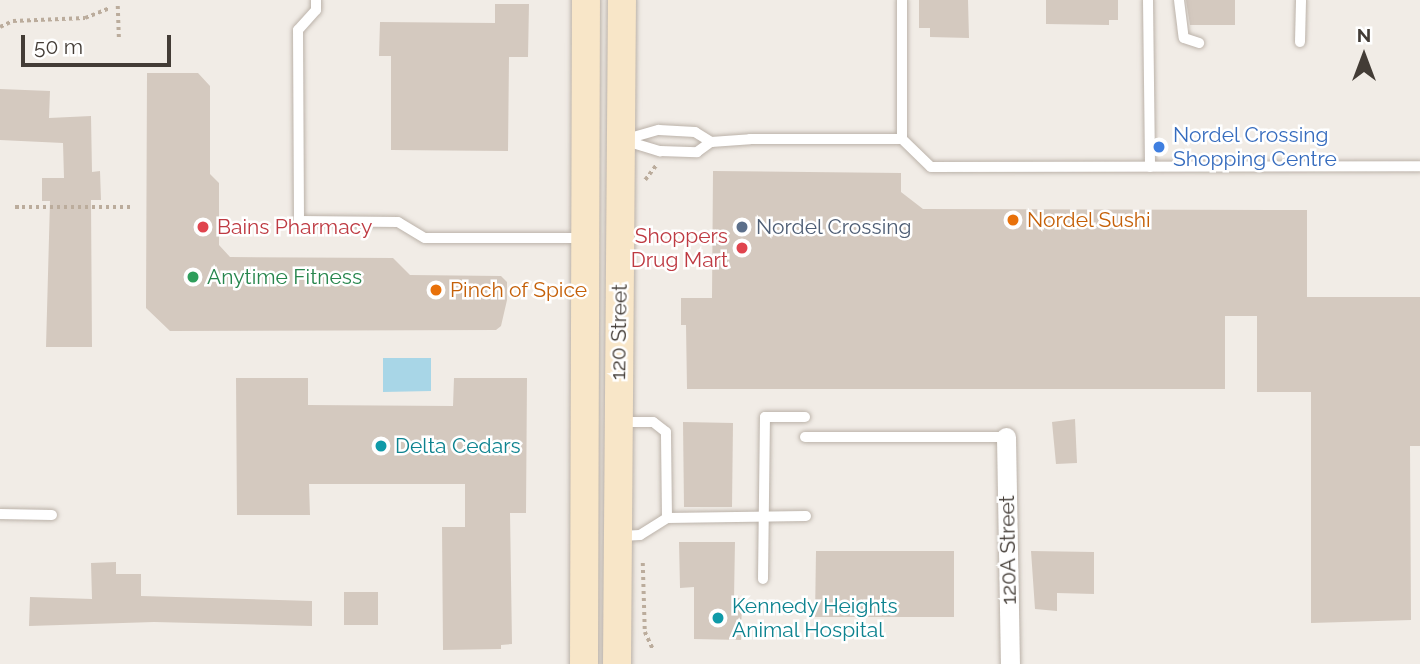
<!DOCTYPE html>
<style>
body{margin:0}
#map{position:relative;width:1420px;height:664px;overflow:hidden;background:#f1ece6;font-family:Raleway,sans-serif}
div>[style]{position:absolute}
.water>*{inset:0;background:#a8d6e7}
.building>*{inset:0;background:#d4c9bf}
.path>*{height:3.5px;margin-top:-1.75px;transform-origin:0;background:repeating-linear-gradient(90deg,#bbac9c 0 3.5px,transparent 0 7px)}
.roads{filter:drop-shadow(0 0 2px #bbb2a9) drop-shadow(0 0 2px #bbb2a9)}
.service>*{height:10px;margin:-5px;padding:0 5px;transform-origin:5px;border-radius:5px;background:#fff}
.minor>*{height:19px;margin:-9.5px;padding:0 9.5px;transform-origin:9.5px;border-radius:9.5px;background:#fff}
.secondary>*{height:28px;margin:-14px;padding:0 14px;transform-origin:14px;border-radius:14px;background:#f8e6c8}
.dots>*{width:19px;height:19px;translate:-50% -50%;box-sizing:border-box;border:4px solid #fff;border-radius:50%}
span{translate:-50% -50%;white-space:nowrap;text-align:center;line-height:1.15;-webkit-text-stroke:5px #fff;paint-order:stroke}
.shop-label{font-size:21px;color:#366cbe}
.left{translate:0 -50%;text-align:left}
.food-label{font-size:21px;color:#c56008}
.health-label{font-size:21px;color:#be3a42}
.right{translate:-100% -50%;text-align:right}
.service-label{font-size:21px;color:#4e5e75}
.leisure-label{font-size:21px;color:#27864d}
.street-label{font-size:21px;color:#433c36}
.culture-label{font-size:21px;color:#0d838f}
.north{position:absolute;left:1329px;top:21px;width:70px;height:70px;-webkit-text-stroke:5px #fff;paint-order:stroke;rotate:0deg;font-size:19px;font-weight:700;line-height:28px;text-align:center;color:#433c36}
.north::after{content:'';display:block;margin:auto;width:24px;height:32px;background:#433c36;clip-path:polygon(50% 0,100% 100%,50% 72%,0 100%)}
.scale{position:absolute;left:21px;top:35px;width:150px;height:32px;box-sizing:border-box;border:4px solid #433c36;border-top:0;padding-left:9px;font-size:21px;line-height:24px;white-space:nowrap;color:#433c36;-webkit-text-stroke:5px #fff;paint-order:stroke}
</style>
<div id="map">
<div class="water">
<i style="clip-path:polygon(383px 358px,431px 358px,431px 391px,383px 392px)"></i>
</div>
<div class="building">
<i style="clip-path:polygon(919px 0,968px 0,969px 38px,930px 37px,930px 28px,919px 28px)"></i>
<i style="clip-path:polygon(1046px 0,1118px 0,1118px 20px,1109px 20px,1109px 25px,1046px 24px)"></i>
<i style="clip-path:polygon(1186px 0,1235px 0,1235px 25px,1190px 25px)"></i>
<i style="clip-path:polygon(495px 4px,529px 4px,528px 57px,509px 57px,508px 151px,391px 150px,391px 56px,379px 56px,380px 22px,495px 23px)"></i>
<i style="clip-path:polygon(147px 73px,198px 73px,210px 86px,210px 174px,219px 183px,219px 245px,230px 257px,393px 258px,410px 275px,501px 276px,507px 282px,507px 300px,501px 326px,496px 330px,170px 331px,146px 308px)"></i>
<i style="clip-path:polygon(0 89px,50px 91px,49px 118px,91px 116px,92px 172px,100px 171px,101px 200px,91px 200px,92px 347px,46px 347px,50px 201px,42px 201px,42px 178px,64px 178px,63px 143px,0 140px)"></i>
<i style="clip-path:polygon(713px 171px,901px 173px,901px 192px,923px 209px,1307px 210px,1307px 297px,1420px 297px,1420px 446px,1410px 446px,1411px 620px,1311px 623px,1311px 392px,1257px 392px,1257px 316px,1225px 316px,1225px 389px,687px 389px,686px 325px,681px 325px,681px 298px,712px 298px)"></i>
<i style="clip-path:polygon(236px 378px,308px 378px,308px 405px,453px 406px,454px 378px,527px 378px,526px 513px,510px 513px,512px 644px,501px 645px,501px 649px,443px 650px,442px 527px,465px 527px,465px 484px,309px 484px,310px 515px,237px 515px)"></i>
<i style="clip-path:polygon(1075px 419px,1077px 463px,1056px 464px,1052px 422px)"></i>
<i style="clip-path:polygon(683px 422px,733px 423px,732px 507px,684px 507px)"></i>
<i style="clip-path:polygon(679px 542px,735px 542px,734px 598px,742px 598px,741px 640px,694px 639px,694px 587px,680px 588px)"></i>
<i style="clip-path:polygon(816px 551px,954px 551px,954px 617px,815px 617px)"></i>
<i style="clip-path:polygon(1031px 551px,1094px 552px,1094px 594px,1057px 593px,1057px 611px,1035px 609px)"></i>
<i style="clip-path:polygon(116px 562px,116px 574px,141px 574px,141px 596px,312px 601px,312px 626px,154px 622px,29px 626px,30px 597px,92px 599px,91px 563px)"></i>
<i style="clip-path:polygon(344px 592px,378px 592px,378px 625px,344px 625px)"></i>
</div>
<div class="path">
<i style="left:118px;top:6px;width:32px;rotate:88deg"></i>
<i style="left:0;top:27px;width:14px;rotate:-25deg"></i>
<i style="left:13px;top:21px;width:72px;rotate:-2.4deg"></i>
<i style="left:85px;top:18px;width:27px;rotate:-22deg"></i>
<i style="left:645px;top:180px;width:20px;rotate:-53deg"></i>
<i style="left:15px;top:207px;width:119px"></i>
<i style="left:643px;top:563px;width:69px;rotate:88.3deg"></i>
<i style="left:645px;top:632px;width:19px;rotate:65deg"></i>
</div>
<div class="roads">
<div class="service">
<i style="left:316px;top:0;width:10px;rotate:90deg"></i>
<i style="left:316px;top:10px;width:27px;rotate:132deg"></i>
<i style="left:298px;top:30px;width:191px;rotate:89.7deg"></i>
<i style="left:299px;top:221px;width:99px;rotate:0.6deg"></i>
<i style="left:398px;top:222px;width:31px;rotate:31deg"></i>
<i style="left:425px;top:238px;width:159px"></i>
<i style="left:1148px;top:0;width:167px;rotate:89.3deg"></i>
<i style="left:1179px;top:0;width:38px;rotate:83deg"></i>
<i style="left:1184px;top:38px;width:16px;rotate:18deg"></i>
<i style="left:1300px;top:42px;width:42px;rotate:-88.6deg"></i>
<i style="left:902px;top:139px;width:139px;rotate:-90deg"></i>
<i style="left:623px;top:140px;width:39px;rotate:17deg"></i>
<i style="left:660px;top:151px;width:37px;rotate:2deg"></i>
<i style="left:697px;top:152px;width:17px;rotate:-36deg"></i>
<i style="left:711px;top:142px;width:39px;rotate:-4deg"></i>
<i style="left:750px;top:139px;width:152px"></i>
<i style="left:902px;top:139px;width:40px;rotate:44deg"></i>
<i style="left:931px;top:167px;width:489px;rotate:-0.1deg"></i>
<i style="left:623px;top:140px;width:37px;rotate:-16deg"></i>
<i style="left:659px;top:130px;width:36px;rotate:3deg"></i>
<i style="left:695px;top:132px;width:19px;rotate:32deg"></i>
<i style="left:805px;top:437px;width:201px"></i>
<i style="left:0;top:514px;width:52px;rotate:1.1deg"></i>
<i style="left:667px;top:518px;width:139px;rotate:-0.8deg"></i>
<i style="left:621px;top:536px;width:19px;rotate:-3deg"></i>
<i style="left:640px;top:535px;width:32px;rotate:-32deg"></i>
<i style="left:667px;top:518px;width:86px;rotate:-90.7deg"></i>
<i style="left:666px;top:432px;width:16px;rotate:-142deg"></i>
<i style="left:653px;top:422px;width:31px;rotate:180deg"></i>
<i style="left:763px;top:579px;width:162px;rotate:-89.3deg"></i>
<i style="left:765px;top:417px;width:40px"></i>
</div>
<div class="minor">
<i style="left:1006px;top:437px;width:227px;rotate:89deg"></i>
</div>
<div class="secondary">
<i style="left:584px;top:664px;width:664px;rotate:-89.83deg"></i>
<i style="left:617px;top:664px;width:664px;rotate:-89.57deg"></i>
</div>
</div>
<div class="dots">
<i style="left:1159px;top:147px;background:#3f7fe0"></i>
<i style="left:1013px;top:220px;background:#e8710a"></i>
<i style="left:203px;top:227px;background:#e0444e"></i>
<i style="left:742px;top:227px;background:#5c6f8a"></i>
<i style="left:742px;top:248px;background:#e0444e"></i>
<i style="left:193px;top:277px;background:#2e9e5b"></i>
<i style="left:436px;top:290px;background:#e8710a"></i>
<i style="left:381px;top:446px;background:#0f9aa8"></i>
<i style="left:718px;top:618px;background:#0f9aa8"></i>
</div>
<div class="shop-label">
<span class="left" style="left:1173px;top:147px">Nordel Crossing<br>Shopping Centre</span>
</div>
<div class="food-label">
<span class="left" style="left:1027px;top:220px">Nordel Sushi</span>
<span class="left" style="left:450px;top:290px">Pinch of Spice</span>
</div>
<div class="health-label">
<span class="left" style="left:217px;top:227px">Bains Pharmacy</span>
<span class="right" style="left:728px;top:248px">Shoppers<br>Drug Mart</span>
</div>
<div class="service-label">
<span class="left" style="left:756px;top:227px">Nordel Crossing</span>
</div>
<div class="leisure-label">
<span class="left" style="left:207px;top:277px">Anytime Fitness</span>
</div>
<div class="street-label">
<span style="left:619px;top:332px;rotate:-89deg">120 Street</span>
<span style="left:1008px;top:550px;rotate:-91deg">120A Street</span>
</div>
<div class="culture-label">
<span class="left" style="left:395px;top:446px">Delta Cedars</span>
<span class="left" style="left:732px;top:618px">Kennedy Heights<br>Animal Hospital</span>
</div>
<div class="north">N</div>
<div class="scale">50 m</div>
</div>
